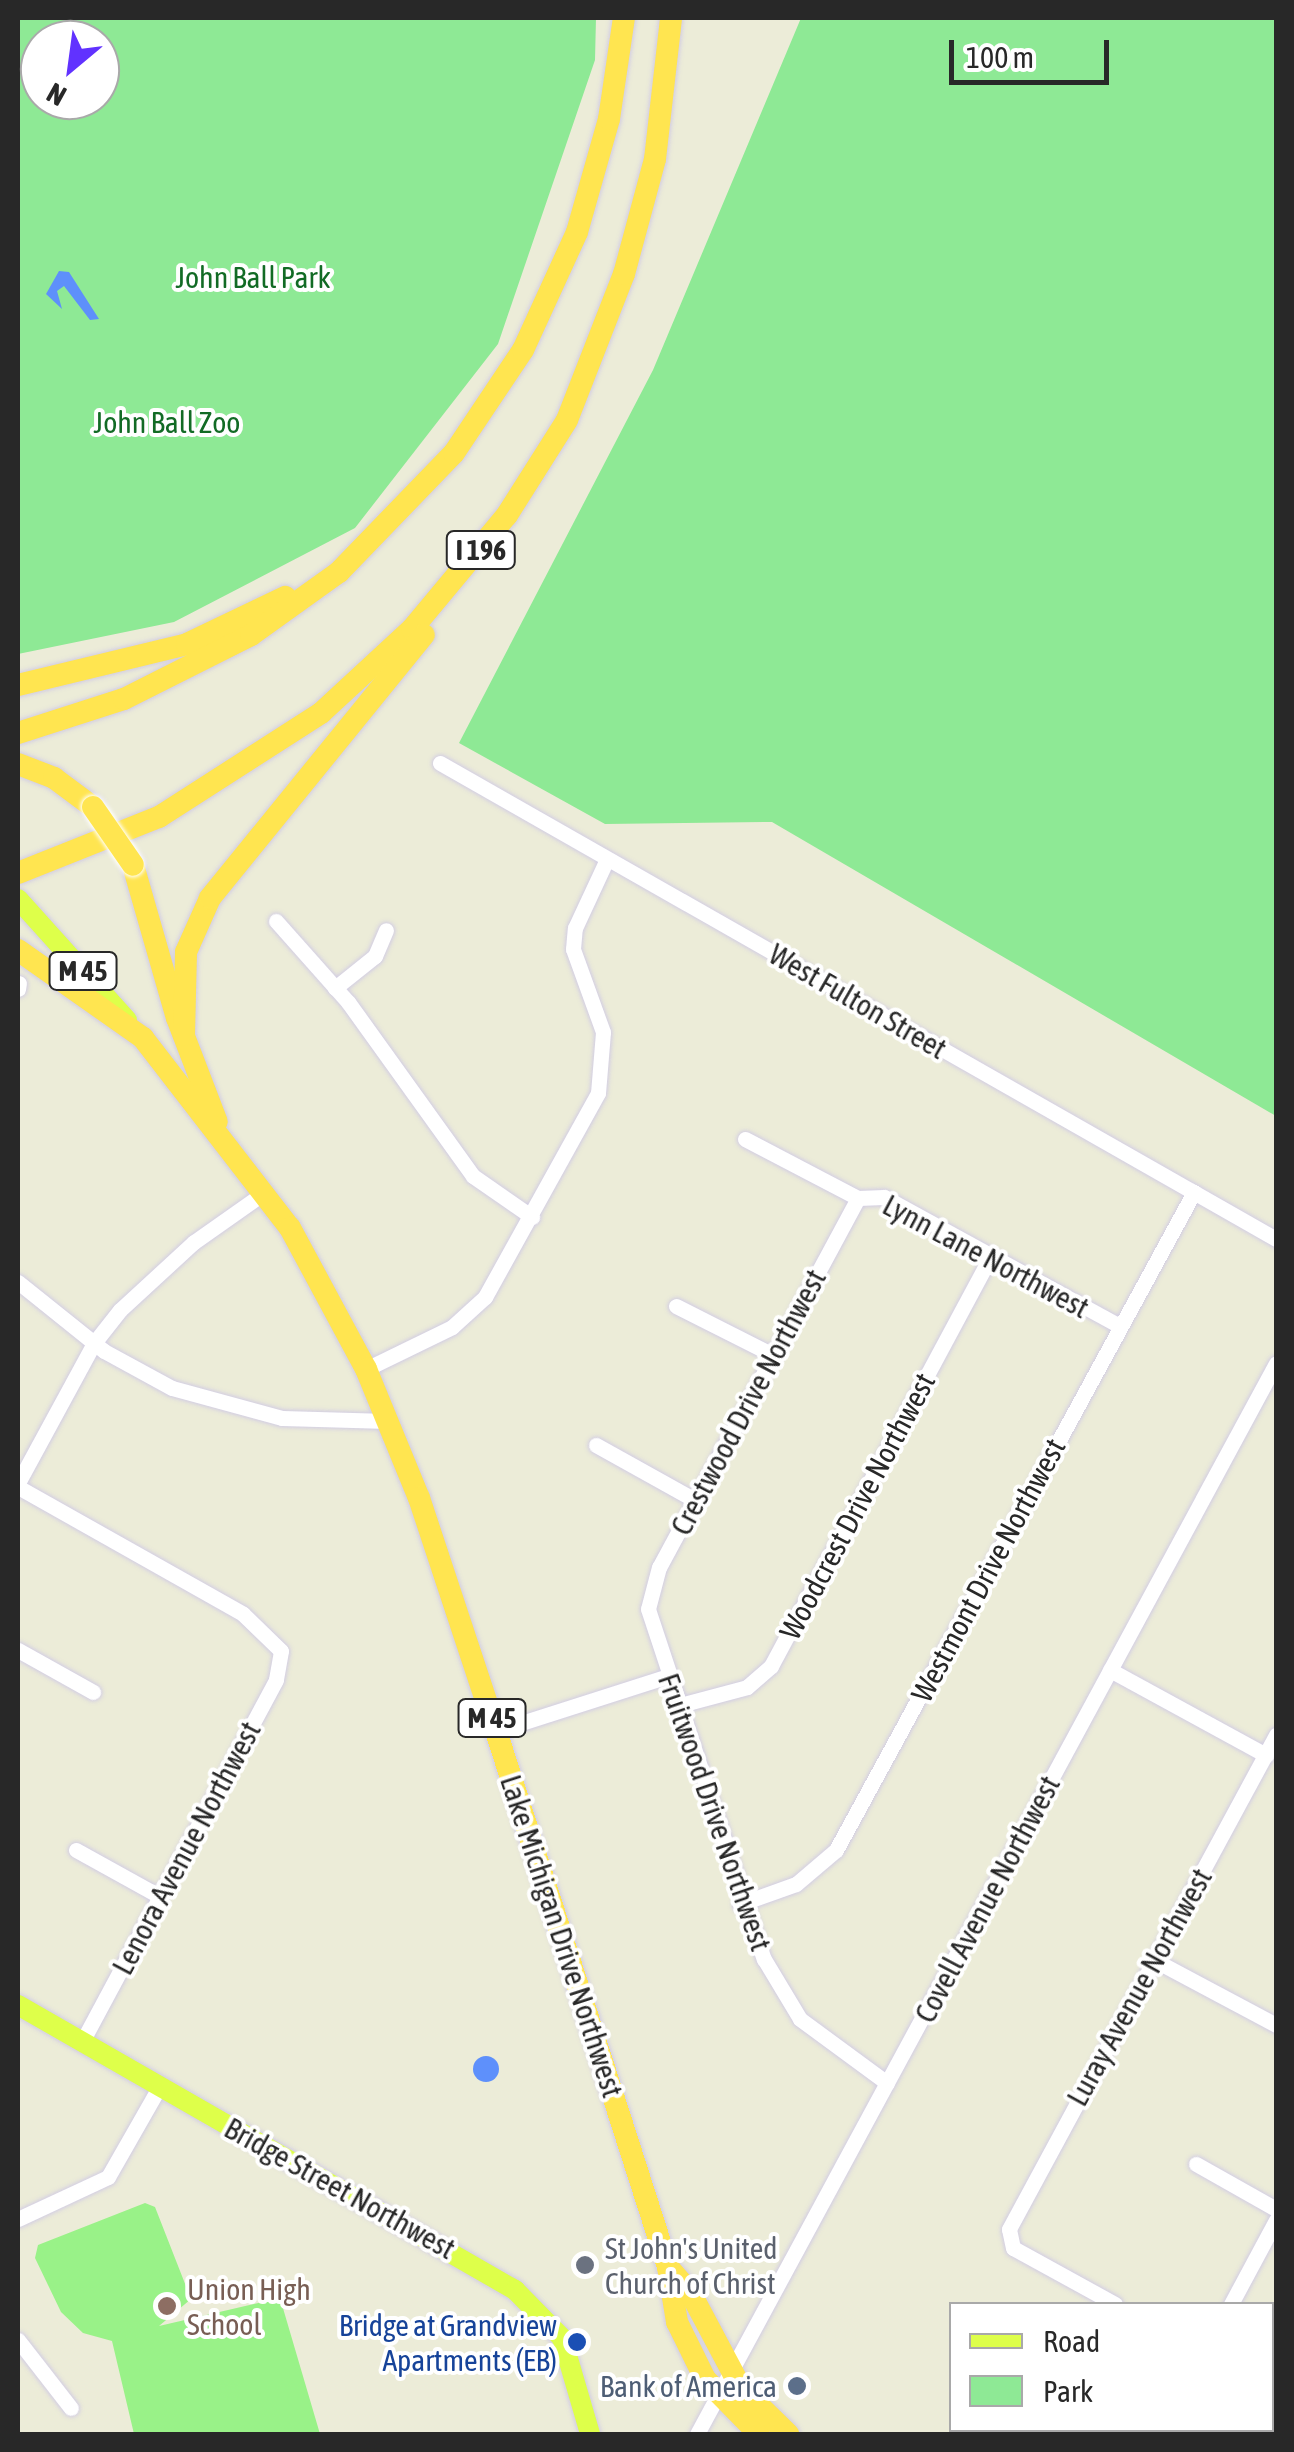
<!DOCTYPE html>
<style>
body{margin:0}
#map{position:relative;width:1294px;height:2452px;overflow:hidden;background:#ececd8;font-family:"Asap Condensed",sans-serif}
div>[style]{position:absolute}
.green>*{inset:0;background:#8ee995}
.pitch>*{inset:0;background:#99f288}
.water>*{inset:0;background:#5e90fb}
.round{border-radius:50%}
.roads{filter:drop-shadow(0 0 2px #d2cde3) drop-shadow(0 0 2px #d2cde3)}
.minor>*{height:15px;margin:-7.5px;padding:0 7.5px;transform-origin:7.5px;border-radius:7.5px;background:#fff}
.major>*{height:20px;margin:-10px;padding:0 10px;transform-origin:10px;border-radius:10px;background:#deff4a}
.highway>*{height:22px;margin:-11px;padding:0 11px;transform-origin:11px;border-radius:11px;background:#ffe550}
.bridges{filter:drop-shadow(0 0 2px #fff) drop-shadow(0 0 2px #fff)}
.highway-bridge>*{height:22px;margin:-11px;padding:0 11px;transform-origin:11px;border-radius:11px;background:#ffe550}
.dots>*{width:28px;height:28px;translate:-50% -50%;box-sizing:border-box;border:5px solid #fff;border-radius:50%}
span{translate:-50% -50%;white-space:nowrap;text-align:center;line-height:1.15;-webkit-text-stroke:8px #fff;paint-order:stroke}
.shield-label span{padding:2px 8px;background:#fff;border:2px solid;border-radius:8px;-webkit-text-stroke-width:0}
.shield-label{font-size:28px;color:#282828;font-weight:700}
.park-label{font-size:30px;color:#126b25}
.street-label{font-size:30px;color:#282828}
.worship-label{font-size:30px;color:#5b616d}
.left{translate:0 -50%;text-align:left}
.education-label{font-size:30px;color:#785e54}
.transit-label{font-size:30px;color:#164399}
.right{translate:-100% -50%;text-align:right}
.service-label{font-size:30px;color:#4e5e75}
.frame{position:absolute;inset:0;border:20px solid #282828;pointer-events:none}
.legend{position:absolute;left:949px;top:2302px;width:325px;height:130px;box-sizing:border-box;background:#fff;border:2px solid #a9a9a9;margin:0;padding:12px 18px;list-style:none;font-size:30px;color:#282828}
.legend li{display:flex;align-items:center;gap:20px;height:50px}
.legend b{width:50px;border:2px solid #a9a9a9}
.north{position:absolute;left:20px;top:20px;width:100px;height:100px;box-sizing:border-box;background:#fff;border:2px solid #a9a9a9;border-radius:50%;rotate:209deg;font-size:28px;font-weight:700;line-height:40px;text-align:center;color:#282828}
.north::after{content:'';display:block;margin:auto;width:35px;height:45px;background:#6132ff;clip-path:polygon(50% 0,100% 100%,50% 72%,0 100%)}
.scale{position:absolute;left:949px;top:40px;width:160px;height:45px;box-sizing:border-box;border:5px solid #282828;border-top:0;padding-left:12px;font-size:30px;line-height:35px;white-space:nowrap;color:#282828;-webkit-text-stroke:8px #fff;paint-order:stroke}
</style>
<div id="map">
<div class="green">
<i style="clip-path:polygon(evenodd,18px 18px,596px 18px,595px 60px,498px 344px,355px 528px,174px 622px,18px 654px,18px 18px,40px 40px,100px 40px,100px 100px,40px 100px,40px 40px)"></i>
<i style="clip-path:polygon(801px 18px,1276px 18px,1276px 1116px,772px 822px,605px 824px,459px 743px,653px 370px)"></i>
</div>
<div class="pitch">
<i style="clip-path:polygon(145px 2203px,155px 2207px,191px 2299px,159px 2326px,280px 2298px,320px 2434px,134px 2434px,112px 2341px,83px 2333px,61px 2312px,35px 2258px,38px 2245px)"></i>
</div>
<div class="water">
<i style="clip-path:polygon(59px 271px,69px 272px,99px 319px,90px 320px,64px 286px,57px 291px,62px 309px,46px 294px)"></i>
<i class="round" style="left:473px;top:2056px;width:26px;height:26px"></i>
</div>
<div class="roads">
<div class="minor">
<i style="left:440px;top:763px;width:962px;rotate:29.66deg"></i>
<i style="left:276px;top:921px;width:108px;rotate:48.4deg"></i>
<i style="left:348px;top:1002px;width:214px;rotate:54.3deg"></i>
<i style="left:473px;top:1176px;width:72px;rotate:34.8deg"></i>
<i style="left:335px;top:988px;width:51px;rotate:-38.7deg"></i>
<i style="left:375px;top:956px;width:28px;rotate:-67deg"></i>
<i style="left:18px;top:989px;width:6px;rotate:-81deg"></i>
<i style="left:745px;top:1139px;width:127px;rotate:27.6deg"></i>
<i style="left:858px;top:1198px;width:26px;rotate:-2deg"></i>
<i style="left:884px;top:1197px;width:269px;rotate:28.7deg"></i>
<i style="left:858px;top:1198px;width:419px;rotate:118.3deg"></i>
<i style="left:659px;top:1567px;width:43px;rotate:104.7deg"></i>
<i style="left:648px;top:1609px;width:369px;rotate:71.7deg"></i>
<i style="left:764px;top:1959px;width:70px;rotate:59deg"></i>
<i style="left:800px;top:2019px;width:108px;rotate:36.3deg"></i>
<i style="left:18px;top:1282px;width:110px;rotate:38.7deg"></i>
<i style="left:104px;top:1351px;width:77px;rotate:28.6deg"></i>
<i style="left:172px;top:1388px;width:114px;rotate:15.3deg"></i>
<i style="left:282px;top:1418px;width:106px;rotate:1.6deg"></i>
<i style="left:676px;top:1306px;width:109px;rotate:26.8deg"></i>
<i style="left:366px;top:1369px;width:96px;rotate:-26deg"></i>
<i style="left:452px;top:1327px;width:45px;rotate:-42.3deg"></i>
<i style="left:485px;top:1297px;width:233px;rotate:-61deg"></i>
<i style="left:598px;top:1093px;width:61px;rotate:-85.3deg"></i>
<i style="left:603px;top:1032px;width:88px;rotate:-109.9deg"></i>
<i style="left:573px;top:949px;width:21px;rotate:-85deg"></i>
<i style="left:575px;top:928px;width:76px;rotate:-65.1deg"></i>
<i style="left:596px;top:1445px;width:113px;rotate:29.1deg"></i>
<i style="left:18px;top:1483px;width:159px;rotate:-61.5deg"></i>
<i style="left:94px;top:1343px;width:42px;rotate:-51.8deg"></i>
<i style="left:120px;top:1310px;width:100px;rotate:-42.6deg"></i>
<i style="left:194px;top:1242px;width:87px;rotate:-35.2deg"></i>
<i style="left:18px;top:1487px;width:258px;rotate:29.4deg"></i>
<i style="left:243px;top:1614px;width:53px;rotate:44.2deg"></i>
<i style="left:281px;top:1651px;width:29px;rotate:100deg"></i>
<i style="left:276px;top:1680px;width:411px;rotate:118.2deg"></i>
<i style="left:18px;top:1650px;width:86px;rotate:29.2deg"></i>
<i style="left:1110px;top:1670px;width:178px;rotate:28.6deg"></i>
<i style="left:680px;top:1705px;width:69px;rotate:-15deg"></i>
<i style="left:747px;top:1687px;width:32px;rotate:-41deg"></i>
<i style="left:771px;top:1666px;width:464px;rotate:-61.8deg"></i>
<i style="left:496px;top:1731px;width:181px;rotate:-17.7deg"></i>
<i style="left:76px;top:1850px;width:95px;rotate:29deg"></i>
<i style="left:740px;top:1904px;width:59px;rotate:-19.7deg"></i>
<i style="left:796px;top:1884px;width:52px;rotate:-40.4deg"></i>
<i style="left:836px;top:1850px;width:749px;rotate:-61.45deg"></i>
<i style="left:1154px;top:1960px;width:138px;rotate:28deg"></i>
<i style="left:1196px;top:2164px;width:92px;rotate:29.4deg"></i>
<i style="left:18px;top:2219px;width:99px;rotate:-25deg"></i>
<i style="left:108px;top:2177px;width:105px;rotate:-60.3deg"></i>
<i style="left:1115px;top:2304px;width:116px;rotate:-151.2deg"></i>
<i style="left:1013px;top:2248px;width:19px;rotate:-102deg"></i>
<i style="left:1009px;top:2229px;width:562px;rotate:-61.61deg"></i>
<i style="left:1231px;top:2304px;width:95px;rotate:-61.8deg"></i>
<i style="left:18px;top:2340px;width:86px;rotate:52.1deg"></i>
<i style="left:1224px;top:2430px;width:10px;rotate:24deg"></i>
<i style="left:697px;top:2434px;width:1217px;rotate:-61.6deg"></i>
</div>
<div class="major">
<i style="left:18px;top:899px;width:163px;rotate:48deg"></i>
<i style="left:18px;top:2005px;width:573px;rotate:29.83deg"></i>
<i style="left:515px;top:2290px;width:67px;rotate:45.6deg"></i>
<i style="left:562px;top:2338px;width:100px;rotate:73.7deg"></i>
</div>
<div class="highway">
<i style="left:18px;top:685px;width:174px;rotate:-13.6deg"></i>
<i style="left:187px;top:644px;width:109px;rotate:-25.6deg"></i>
<i style="left:18px;top:733px;width:111px;rotate:-17.8deg"></i>
<i style="left:124px;top:699px;width:142px;rotate:-26.7deg"></i>
<i style="left:251px;top:635px;width:108px;rotate:-35.6deg"></i>
<i style="left:339px;top:572px;width:165px;rotate:-46deg"></i>
<i style="left:454px;top:453px;width:124px;rotate:-56.2deg"></i>
<i style="left:523px;top:350px;width:130px;rotate:-65.4deg"></i>
<i style="left:577px;top:232px;width:117px;rotate:-74.2deg"></i>
<i style="left:609px;top:119px;width:102px;rotate:-81.6deg"></i>
<i style="left:18px;top:764px;width:39px;rotate:21deg"></i>
<i style="left:54px;top:778px;width:49px;rotate:36.6deg"></i>
<i style="left:133px;top:865px;width:159px;rotate:74deg"></i>
<i style="left:177px;top:1018px;width:111px;rotate:69deg"></i>
<i style="left:18px;top:873px;width:152px;rotate:-21.7deg"></i>
<i style="left:159px;top:817px;width:193px;rotate:-32.7deg"></i>
<i style="left:321px;top:713px;width:124px;rotate:-42.7deg"></i>
<i style="left:412px;top:629px;width:148px;rotate:-50.2deg"></i>
<i style="left:507px;top:515px;width:112px;rotate:-57.7deg"></i>
<i style="left:567px;top:420px;width:157px;rotate:-68.7deg"></i>
<i style="left:624px;top:274px;width:119px;rotate:-74.9deg"></i>
<i style="left:655px;top:159px;width:142px;rotate:-83.5deg"></i>
<i style="left:18px;top:950px;width:153px;rotate:35.1deg"></i>
<i style="left:143px;top:1038px;width:240px;rotate:52.3deg"></i>
<i style="left:290px;top:1228px;width:160px;rotate:61.7deg"></i>
<i style="left:366px;top:1369px;width:139px;rotate:67.7deg"></i>
<i style="left:419px;top:1498px;width:245px;rotate:71.7deg"></i>
<i style="left:496px;top:1731px;width:563px;rotate:72.21deg"></i>
<i style="left:668px;top:2267px;width:56px;rotate:80.7deg"></i>
<i style="left:677px;top:2322px;width:64px;rotate:63.8deg"></i>
<i style="left:705px;top:2379px;width:77px;rotate:45.5deg"></i>
<i style="left:184px;top:1035px;width:83px;rotate:-88.6deg"></i>
<i style="left:186px;top:952px;width:59px;rotate:-66deg"></i>
<i style="left:210px;top:898px;width:339px;rotate:-50.9deg"></i>
<i style="left:668px;top:2267px;width:33px;rotate:49deg"></i>
<i style="left:690px;top:2292px;width:109px;rotate:62deg"></i>
<i style="left:741px;top:2388px;width:66px;rotate:44.4deg"></i>
</div>
</div>
<div class="bridges">
<div class="highway-bridge">
<i style="left:93px;top:807px;width:70px;rotate:55.4deg"></i>
</div>
</div>
<div class="dots">
<i style="left:585px;top:2265px;background:#6b7280"></i>
<i style="left:167px;top:2306px;background:#8d6e63"></i>
<i style="left:577px;top:2342px;background:#1a4fb4"></i>
<i style="left:797px;top:2386px;background:#5c6f8a"></i>
</div>
<div class="shield-label">
<span style="left:481px;top:550px">I 196</span>
<span style="left:83px;top:971px">M 45</span>
<span style="left:492px;top:1718px">M 45</span>
</div>
<div class="park-label">
<span style="left:253px;top:277px">John Ball Park</span>
<span style="left:167px;top:422px">John Ball Zoo</span>
</div>
<div class="street-label">
<span style="left:858px;top:1001px;rotate:30deg">West Fulton Street</span>
<span style="left:986px;top:1256px;rotate:28deg">Lynn Lane Northwest</span>
<span style="left:748px;top:1402px;rotate:-62deg">Crestwood Drive Northwest</span>
<span style="left:857px;top:1506px;rotate:-62deg">Woodcrest Drive Northwest</span>
<span style="left:988px;top:1570px;rotate:-62deg">Westmont Drive Northwest</span>
<span style="left:715px;top:1812px;rotate:71deg">Fruitwood Drive Northwest</span>
<span style="left:186px;top:1848px;rotate:-62deg">Lenora Avenue Northwest</span>
<span style="left:987px;top:1899px;rotate:-62deg">Covell Avenue Northwest</span>
<span style="left:562px;top:1936px;rotate:72deg">Lake Michigan Drive Northwest</span>
<span style="left:1139px;top:1987px;rotate:-61deg">Luray Avenue Northwest</span>
<span style="left:340px;top:2188px;rotate:29deg">Bridge Street Northwest</span>
</div>
<div class="worship-label">
<span class="left" style="left:605px;top:2265px">St John's United<br>Church of Christ</span>
</div>
<div class="education-label">
<span class="left" style="left:187px;top:2306px">Union High<br>School</span>
</div>
<div class="transit-label">
<span class="right" style="left:557px;top:2342px">Bridge at Grandview<br>Apartments (EB)</span>
</div>
<div class="service-label">
<span class="right" style="left:777px;top:2386px">Bank of America</span>
</div>
<div class="frame"></div>
<ul class="legend">
<li><b style="height:12px;background:#deff4a"></b>Road</li>
<li><b style="height:28px;background:#8ee995"></b>Park</li>
</ul>
<div class="north">N</div>
<div class="scale">100 m</div>
</div>
